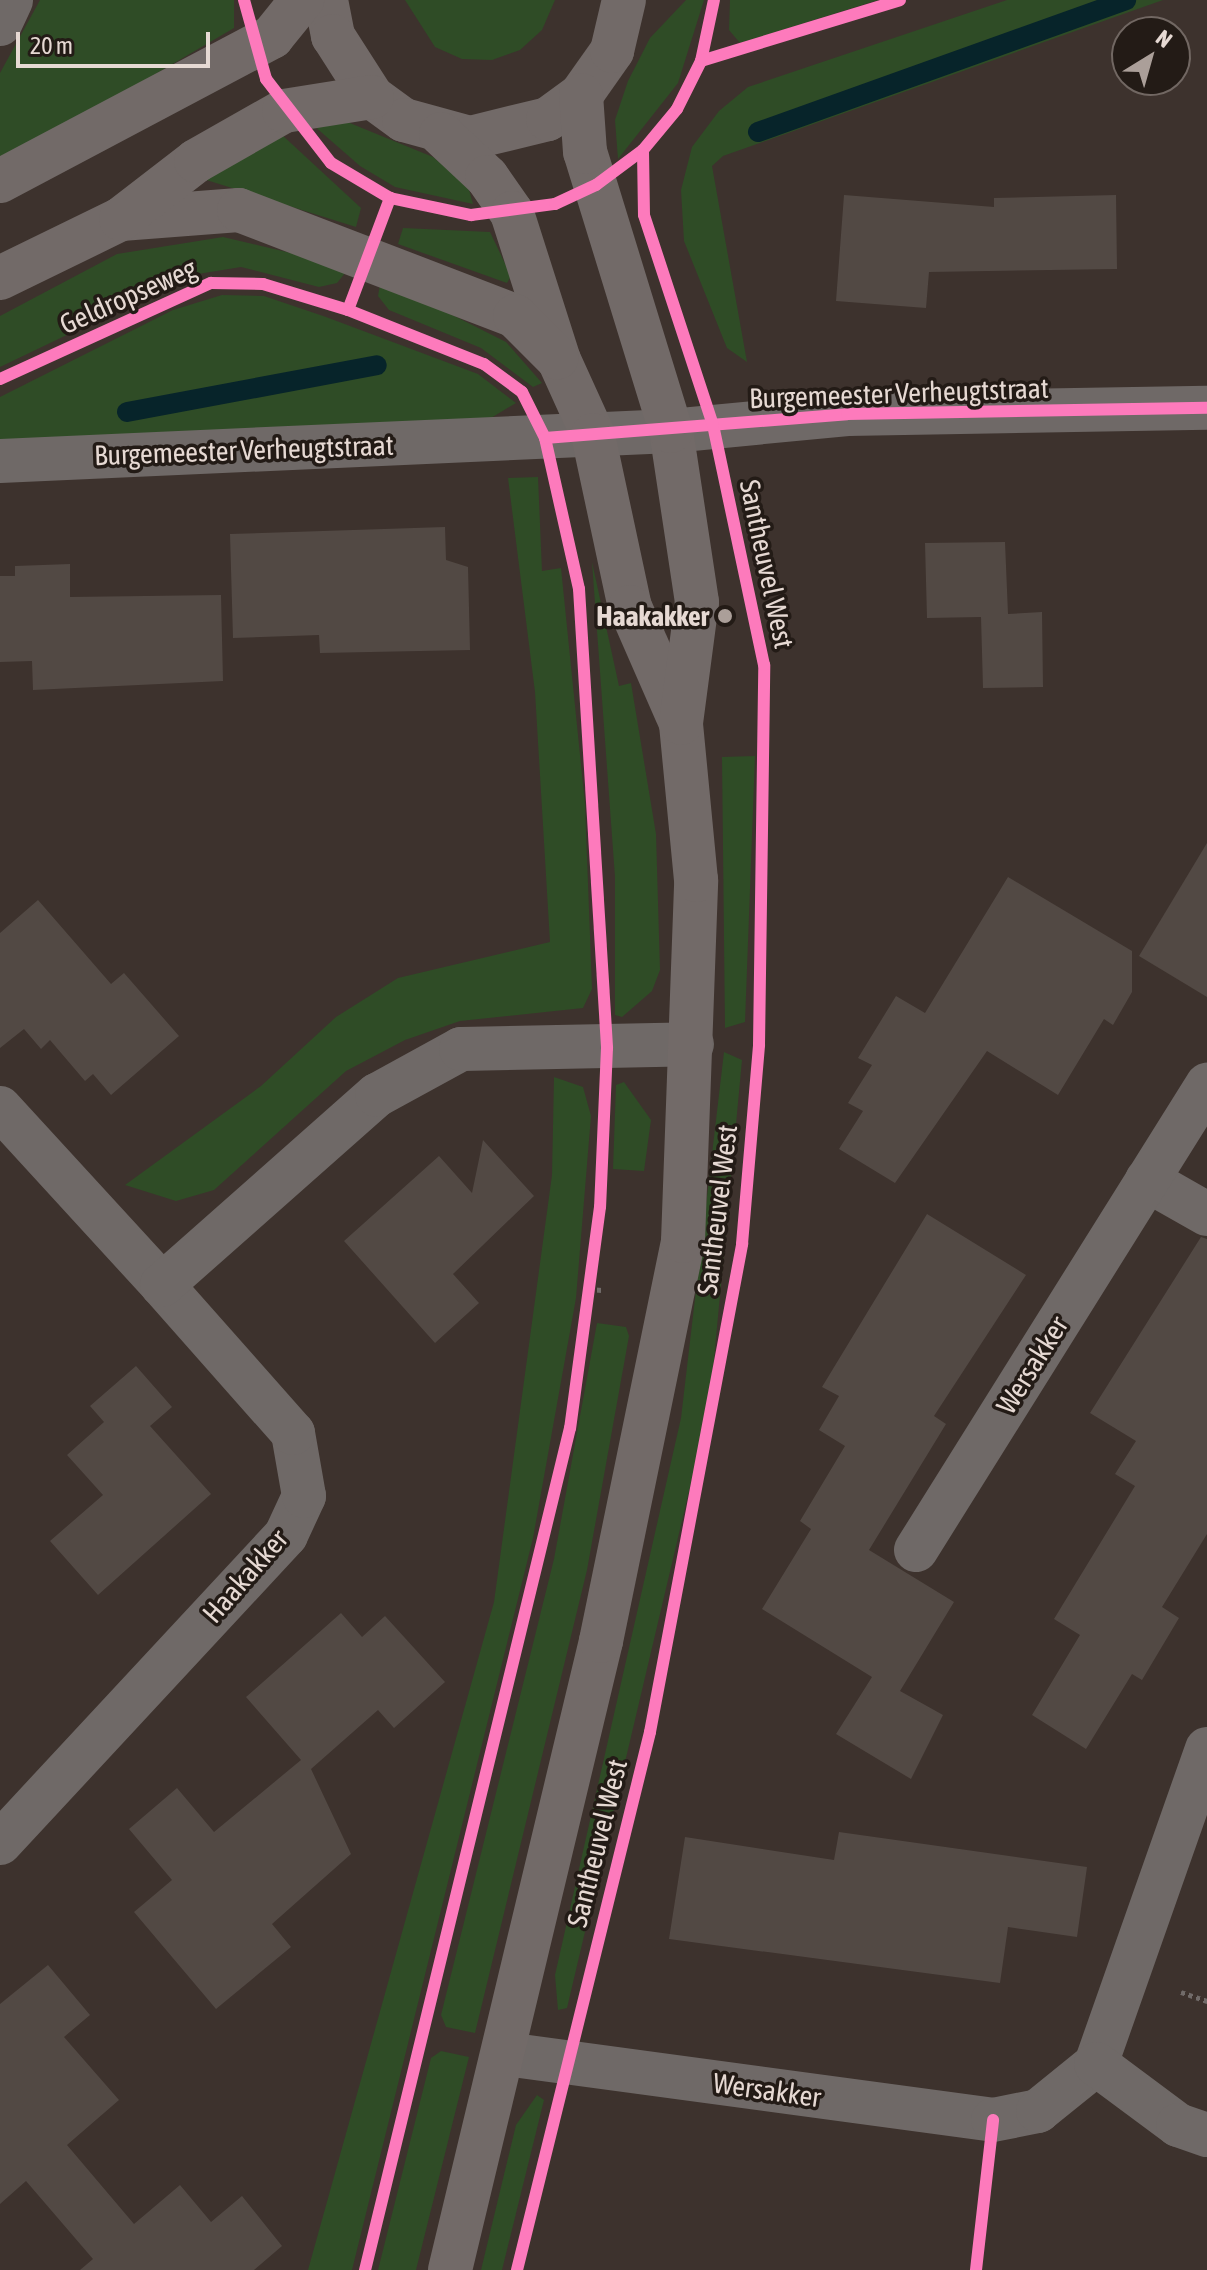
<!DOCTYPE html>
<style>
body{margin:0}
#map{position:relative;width:1207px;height:2270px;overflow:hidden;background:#3d322d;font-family:"Asap Condensed",sans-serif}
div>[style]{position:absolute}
.green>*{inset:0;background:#2f4c26}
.stream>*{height:20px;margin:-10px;padding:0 10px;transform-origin:10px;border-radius:10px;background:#07242a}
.building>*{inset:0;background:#524944}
.path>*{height:5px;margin-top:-2.5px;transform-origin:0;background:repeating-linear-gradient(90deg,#716b69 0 4px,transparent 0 8px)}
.street>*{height:44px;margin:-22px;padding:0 22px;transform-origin:22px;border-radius:22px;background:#6f6967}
.secondary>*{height:44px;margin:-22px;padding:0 22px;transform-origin:22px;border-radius:22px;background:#726a68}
.cycleway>*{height:12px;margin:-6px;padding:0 6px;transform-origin:6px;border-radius:6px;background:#fd7abc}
.dots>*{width:22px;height:22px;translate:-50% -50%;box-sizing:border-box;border:4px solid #231b16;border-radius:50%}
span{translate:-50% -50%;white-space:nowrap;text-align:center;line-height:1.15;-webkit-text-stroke:7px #231b16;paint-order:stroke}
.street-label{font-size:28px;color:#e6d9d3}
.poi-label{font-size:28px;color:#e6d9d3;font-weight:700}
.right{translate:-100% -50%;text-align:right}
.north{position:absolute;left:1111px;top:16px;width:80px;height:80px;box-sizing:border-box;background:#231b16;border:2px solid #716762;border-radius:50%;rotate:37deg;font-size:22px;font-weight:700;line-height:32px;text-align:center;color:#e6d9d3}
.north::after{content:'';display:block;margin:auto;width:28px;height:36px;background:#ab9f99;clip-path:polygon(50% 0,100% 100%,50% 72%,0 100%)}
.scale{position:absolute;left:16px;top:32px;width:194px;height:36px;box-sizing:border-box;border:4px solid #e6d9d3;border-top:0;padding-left:10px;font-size:24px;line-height:28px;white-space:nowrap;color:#e6d9d3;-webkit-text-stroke:6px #231b16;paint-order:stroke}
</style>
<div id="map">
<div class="green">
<i style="clip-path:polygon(40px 0,234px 0,234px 28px,0 165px,0 73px)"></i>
<i style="clip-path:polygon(405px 0,555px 0,542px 30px,520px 50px,492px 60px,462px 59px,435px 47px)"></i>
<i style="clip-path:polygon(686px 0,704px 0,678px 83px,618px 159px,615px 120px,628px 81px,650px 38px)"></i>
<i style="clip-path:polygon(730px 0,878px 0,740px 43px,729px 30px)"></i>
<i style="clip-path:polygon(1007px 0,1163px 0,723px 156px,712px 166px,747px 362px,727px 348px,684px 241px,681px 190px,692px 147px,719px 111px,748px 87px)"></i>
<i style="clip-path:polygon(340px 119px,433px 157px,468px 186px,473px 204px,395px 187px,360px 166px,313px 125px)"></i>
<i style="clip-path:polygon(280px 133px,361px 208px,356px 227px,200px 178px)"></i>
<i style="clip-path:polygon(403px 228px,490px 232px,511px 276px,507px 283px,398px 244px)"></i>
<i style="clip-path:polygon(223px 237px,350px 267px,337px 283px,319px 287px,241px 267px,192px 275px,0 367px,0 316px,117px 254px)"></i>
<i style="clip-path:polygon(381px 279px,506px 342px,542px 383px,533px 387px,481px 348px,389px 310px,378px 296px)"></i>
<i style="clip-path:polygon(222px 295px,264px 296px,326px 317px,478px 374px,516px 403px,481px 424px,0 442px,0 397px,173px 310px)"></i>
<i style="clip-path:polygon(538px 477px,542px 571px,561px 568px,585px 804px,592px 989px,583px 1008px,460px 1021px,405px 1040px,346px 1071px,214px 1190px,176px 1201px,125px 1185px,261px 1086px,336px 1017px,398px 978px,550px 942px,535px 692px,508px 478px)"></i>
<i style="clip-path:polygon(592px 562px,619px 686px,631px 683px,656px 834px,660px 970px,652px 991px,622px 1017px,615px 1015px,615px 877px)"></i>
<i style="clip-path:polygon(755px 756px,745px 1022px,725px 1028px,722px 757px)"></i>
<i style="clip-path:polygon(724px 1052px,742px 1060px,710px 1402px,567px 2008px,558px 2010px,555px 1975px,681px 1418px)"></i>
<i style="clip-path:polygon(554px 1077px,583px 1087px,591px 1116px,576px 1298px,533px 1538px,352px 2270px,308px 2270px,494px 1602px,552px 1175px)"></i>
<i style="clip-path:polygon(624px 1082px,651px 1120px,644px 1171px,613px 1169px,616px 1085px)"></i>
<i style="clip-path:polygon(597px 1323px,626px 1327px,629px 1336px,587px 1570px,475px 2033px,446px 2027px,441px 2015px,554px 1559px)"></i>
<i style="clip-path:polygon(441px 2051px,469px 2057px,416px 2270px,378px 2270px,431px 2058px)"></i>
<i style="clip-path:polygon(537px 2095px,544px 2100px,502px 2270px,481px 2270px,516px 2125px)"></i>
</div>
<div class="stream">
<i style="left:758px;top:132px;width:391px;rotate:-19.7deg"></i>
<i style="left:127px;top:412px;width:254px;rotate:-10.6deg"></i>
</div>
<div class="building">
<i style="clip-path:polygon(844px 195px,994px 207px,994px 198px,1116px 195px,1117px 269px,929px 272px,926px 308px,836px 301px)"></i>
<i style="clip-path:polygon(445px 527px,446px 560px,468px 567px,470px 650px,320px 653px,319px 635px,233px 638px,230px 534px)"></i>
<i style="clip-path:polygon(1005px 542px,1008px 614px,1042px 612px,1043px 687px,983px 688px,981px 617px,927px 618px,925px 543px)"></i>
<i style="clip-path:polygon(70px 564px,70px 597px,221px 595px,223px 681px,33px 690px,32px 661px,0 662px,0 576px,15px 576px,15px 566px)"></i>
<i style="clip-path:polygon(1207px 843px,1207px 997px,1139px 956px)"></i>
<i style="clip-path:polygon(1008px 877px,1132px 951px,1132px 992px,1113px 1025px,1104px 1019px,1058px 1095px,987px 1051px,895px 1183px,839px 1149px,863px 1111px,848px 1103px,872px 1065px,858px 1058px,896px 996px,925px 1013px)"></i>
<i style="clip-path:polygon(38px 900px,111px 984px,124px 973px,179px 1036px,111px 1095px,93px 1074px,85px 1081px,50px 1040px,41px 1049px,24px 1029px,0 1048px,0 933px)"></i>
<i style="clip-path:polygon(483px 1140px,534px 1196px,453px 1274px,479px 1303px,435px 1343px,344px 1241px,439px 1156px,472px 1193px)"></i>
<i style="clip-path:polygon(927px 1214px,1026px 1275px,934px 1416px,946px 1424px,869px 1550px,954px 1602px,900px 1691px,943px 1715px,911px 1779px,836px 1734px,872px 1677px,762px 1609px,811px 1529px,800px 1521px,845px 1446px,819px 1430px,839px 1396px,822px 1387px)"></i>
<i style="clip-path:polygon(1201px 1237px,1207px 1239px,1207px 1534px,1162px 1607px,1179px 1618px,1142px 1680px,1132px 1674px,1086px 1749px,1032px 1715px,1080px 1635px,1054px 1619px,1135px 1486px,1115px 1474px,1136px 1441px,1090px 1413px)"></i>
<i style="clip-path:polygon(136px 1366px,172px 1407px,150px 1426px,211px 1494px,98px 1595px,50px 1541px,103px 1495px,67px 1455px,104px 1422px,90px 1406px)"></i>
<i style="clip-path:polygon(341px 1613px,362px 1637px,385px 1616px,445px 1682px,394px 1728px,378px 1710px,311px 1769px,351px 1854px,272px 1924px,291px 1947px,216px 2009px,134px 1912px,172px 1880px,129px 1829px,177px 1788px,214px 1832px,301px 1760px,246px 1697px)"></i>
<i style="clip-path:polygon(839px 1832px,1087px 1867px,1077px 1937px,1008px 1927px,1000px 1983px,669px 1939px,685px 1837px,834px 1860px)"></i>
<i style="clip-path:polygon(48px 1965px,90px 2015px,64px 2037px,119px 2100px,67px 2145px,134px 2224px,180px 2185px,211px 2222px,242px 2196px,282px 2246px,254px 2270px,80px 2270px,93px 2259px,26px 2181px,0 2204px,0 2004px)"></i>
</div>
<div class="path">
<i style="left:589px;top:1289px;width:13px;rotate:4deg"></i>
<i style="left:1181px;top:1992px;width:28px;rotate:19deg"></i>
</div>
<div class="street">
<i style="left:0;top:24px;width:26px;rotate:-65deg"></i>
<i style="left:0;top:461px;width:672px;rotate:-2.56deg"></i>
<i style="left:671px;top:431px;width:177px;rotate:-5.5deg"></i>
<i style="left:847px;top:414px;width:360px;rotate:-1deg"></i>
<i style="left:0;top:1108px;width:240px;rotate:47.5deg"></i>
<i style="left:1147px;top:1180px;width:69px;rotate:29.5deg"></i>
<i style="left:916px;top:1550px;width:549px;rotate:-57.96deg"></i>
<i style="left:0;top:1843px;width:420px;rotate:-47.1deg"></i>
<i style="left:286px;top:1535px;width:43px;rotate:-65.2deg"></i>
<i style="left:304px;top:1496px;width:64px;rotate:-99.9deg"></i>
<i style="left:293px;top:1433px;width:198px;rotate:-131.5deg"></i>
<i style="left:162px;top:1285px;width:287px;rotate:-41.5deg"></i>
<i style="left:377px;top:1095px;width:96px;rotate:-28.7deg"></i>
<i style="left:461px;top:1049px;width:231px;rotate:-1.2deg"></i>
<i style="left:506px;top:2054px;width:491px;rotate:7.7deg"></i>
<i style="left:993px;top:2120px;width:46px;rotate:-11.3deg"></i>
<i style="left:1038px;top:2111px;width:75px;rotate:-39deg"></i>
<i style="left:1096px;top:2064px;width:334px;rotate:-70.6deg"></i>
<i style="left:1096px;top:2064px;width:102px;rotate:36.6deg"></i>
<i style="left:1178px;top:2125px;width:31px;rotate:19deg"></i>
</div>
<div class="secondary">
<i style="left:326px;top:0;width:37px;rotate:79deg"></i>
<i style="left:333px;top:36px;width:72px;rotate:57.4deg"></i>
<i style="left:372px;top:97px;width:39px;rotate:36deg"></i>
<i style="left:404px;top:120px;width:68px;rotate:15.3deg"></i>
<i style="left:470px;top:138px;width:80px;rotate:-13.7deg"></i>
<i style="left:548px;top:119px;width:41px;rotate:-36deg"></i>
<i style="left:581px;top:95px;width:54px;rotate:-54.8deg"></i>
<i style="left:612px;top:51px;width:52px;rotate:-76.8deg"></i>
<i style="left:441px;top:134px;width:63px;rotate:43.1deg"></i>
<i style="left:487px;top:177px;width:44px;rotate:55.2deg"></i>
<i style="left:512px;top:213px;width:154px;rotate:72.3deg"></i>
<i style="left:559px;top:360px;width:82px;rotate:65.6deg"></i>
<i style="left:593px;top:435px;width:176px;rotate:77.9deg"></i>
<i style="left:630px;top:607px;width:127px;rotate:66.3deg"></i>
<i style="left:0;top:181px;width:308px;rotate:-27.9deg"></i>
<i style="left:272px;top:37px;width:48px;rotate:-51deg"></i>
<i style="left:121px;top:219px;width:118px;rotate:-4.4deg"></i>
<i style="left:239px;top:210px;width:296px;rotate:21deg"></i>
<i style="left:515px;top:316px;width:59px;rotate:45deg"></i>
<i style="left:0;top:278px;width:135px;rotate:-26deg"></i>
<i style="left:121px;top:219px;width:95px;rotate:-37.7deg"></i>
<i style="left:196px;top:161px;width:101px;rotate:-29.6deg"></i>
<i style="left:284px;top:111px;width:89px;rotate:-9deg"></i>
<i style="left:450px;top:2270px;width:647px;rotate:-76.5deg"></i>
<i style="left:601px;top:1641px;width:408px;rotate:-78.4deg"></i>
<i style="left:683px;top:1241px;width:361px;rotate:-87.9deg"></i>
<i style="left:696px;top:880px;width:158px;rotate:-95.5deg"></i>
<i style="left:681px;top:723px;width:122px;rotate:-82.5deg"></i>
<i style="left:697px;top:602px;width:173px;rotate:-98.6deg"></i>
<i style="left:671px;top:431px;width:292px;rotate:-107.1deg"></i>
<i style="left:585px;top:152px;width:57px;rotate:-94deg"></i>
</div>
<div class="cycleway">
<i style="left:244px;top:0;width:82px;rotate:74.4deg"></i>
<i style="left:266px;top:79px;width:106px;rotate:52.3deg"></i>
<i style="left:331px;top:163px;width:69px;rotate:30.7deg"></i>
<i style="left:390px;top:198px;width:83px;rotate:11.9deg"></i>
<i style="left:471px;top:215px;width:85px;rotate:-7.5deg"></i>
<i style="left:555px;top:204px;width:45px;rotate:-24.9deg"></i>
<i style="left:596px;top:185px;width:59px;rotate:-36.7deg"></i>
<i style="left:643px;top:150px;width:53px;rotate:-50.3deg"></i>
<i style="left:677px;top:109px;width:54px;rotate:-63.4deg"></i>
<i style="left:701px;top:61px;width:62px;rotate:-78deg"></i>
<i style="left:701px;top:61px;width:208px;rotate:-17deg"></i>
<i style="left:348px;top:310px;width:120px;rotate:-69.4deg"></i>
<i style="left:0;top:379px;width:232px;rotate:-24.5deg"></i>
<i style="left:211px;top:283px;width:52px;rotate:1.1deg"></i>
<i style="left:263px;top:284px;width:89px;rotate:17deg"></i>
<i style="left:348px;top:310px;width:146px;rotate:21.7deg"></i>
<i style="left:484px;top:364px;width:47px;rotate:36.4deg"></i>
<i style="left:522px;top:392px;width:51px;rotate:63.4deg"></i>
<i style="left:545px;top:438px;width:155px;rotate:77.3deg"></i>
<i style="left:579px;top:589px;width:460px;rotate:86.5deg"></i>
<i style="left:607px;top:1048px;width:159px;rotate:92.5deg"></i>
<i style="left:600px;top:1207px;width:223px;rotate:97.7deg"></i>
<i style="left:570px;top:1428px;width:867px;rotate:103.68deg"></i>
<i style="left:545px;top:438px;width:303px;rotate:-4.5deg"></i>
<i style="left:847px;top:414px;width:360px;rotate:-1deg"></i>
<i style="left:517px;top:2270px;width:554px;rotate:-76.11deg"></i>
<i style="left:650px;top:1732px;width:497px;rotate:-79.3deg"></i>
<i style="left:742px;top:1244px;width:200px;rotate:-85.1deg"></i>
<i style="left:759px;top:1045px;width:380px;rotate:-89.2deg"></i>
<i style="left:764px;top:665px;width:245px;rotate:-102deg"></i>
<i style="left:713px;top:425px;width:221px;rotate:-108.2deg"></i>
<i style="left:644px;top:215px;width:65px;rotate:-90.9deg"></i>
<i style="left:976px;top:2270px;width:151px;rotate:-83.5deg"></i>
</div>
<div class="dots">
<i style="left:725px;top:616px;background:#ab9f99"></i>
</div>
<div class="street-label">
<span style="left:128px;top:296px;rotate:-24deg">Geldropseweg</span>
<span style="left:899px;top:393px;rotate:-2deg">Burgemeester Verheugtstraat</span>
<span style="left:244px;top:450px;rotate:-2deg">Burgemeester Verheugtstraat</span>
<span style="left:767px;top:564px;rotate:78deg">Santheuvel West</span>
<span style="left:717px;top:1210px;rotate:-83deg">Santheuvel West</span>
<span style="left:1032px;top:1365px;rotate:-58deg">Wersakker</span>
<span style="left:245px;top:1576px;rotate:-49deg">Haakakker</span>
<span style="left:597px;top:1843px;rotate:-76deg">Santheuvel West</span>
<span style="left:767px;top:2090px;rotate:8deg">Wersakker</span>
</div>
<div class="poi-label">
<span class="right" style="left:709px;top:616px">Haakakker</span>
</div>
<div class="north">N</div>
<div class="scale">20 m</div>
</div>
